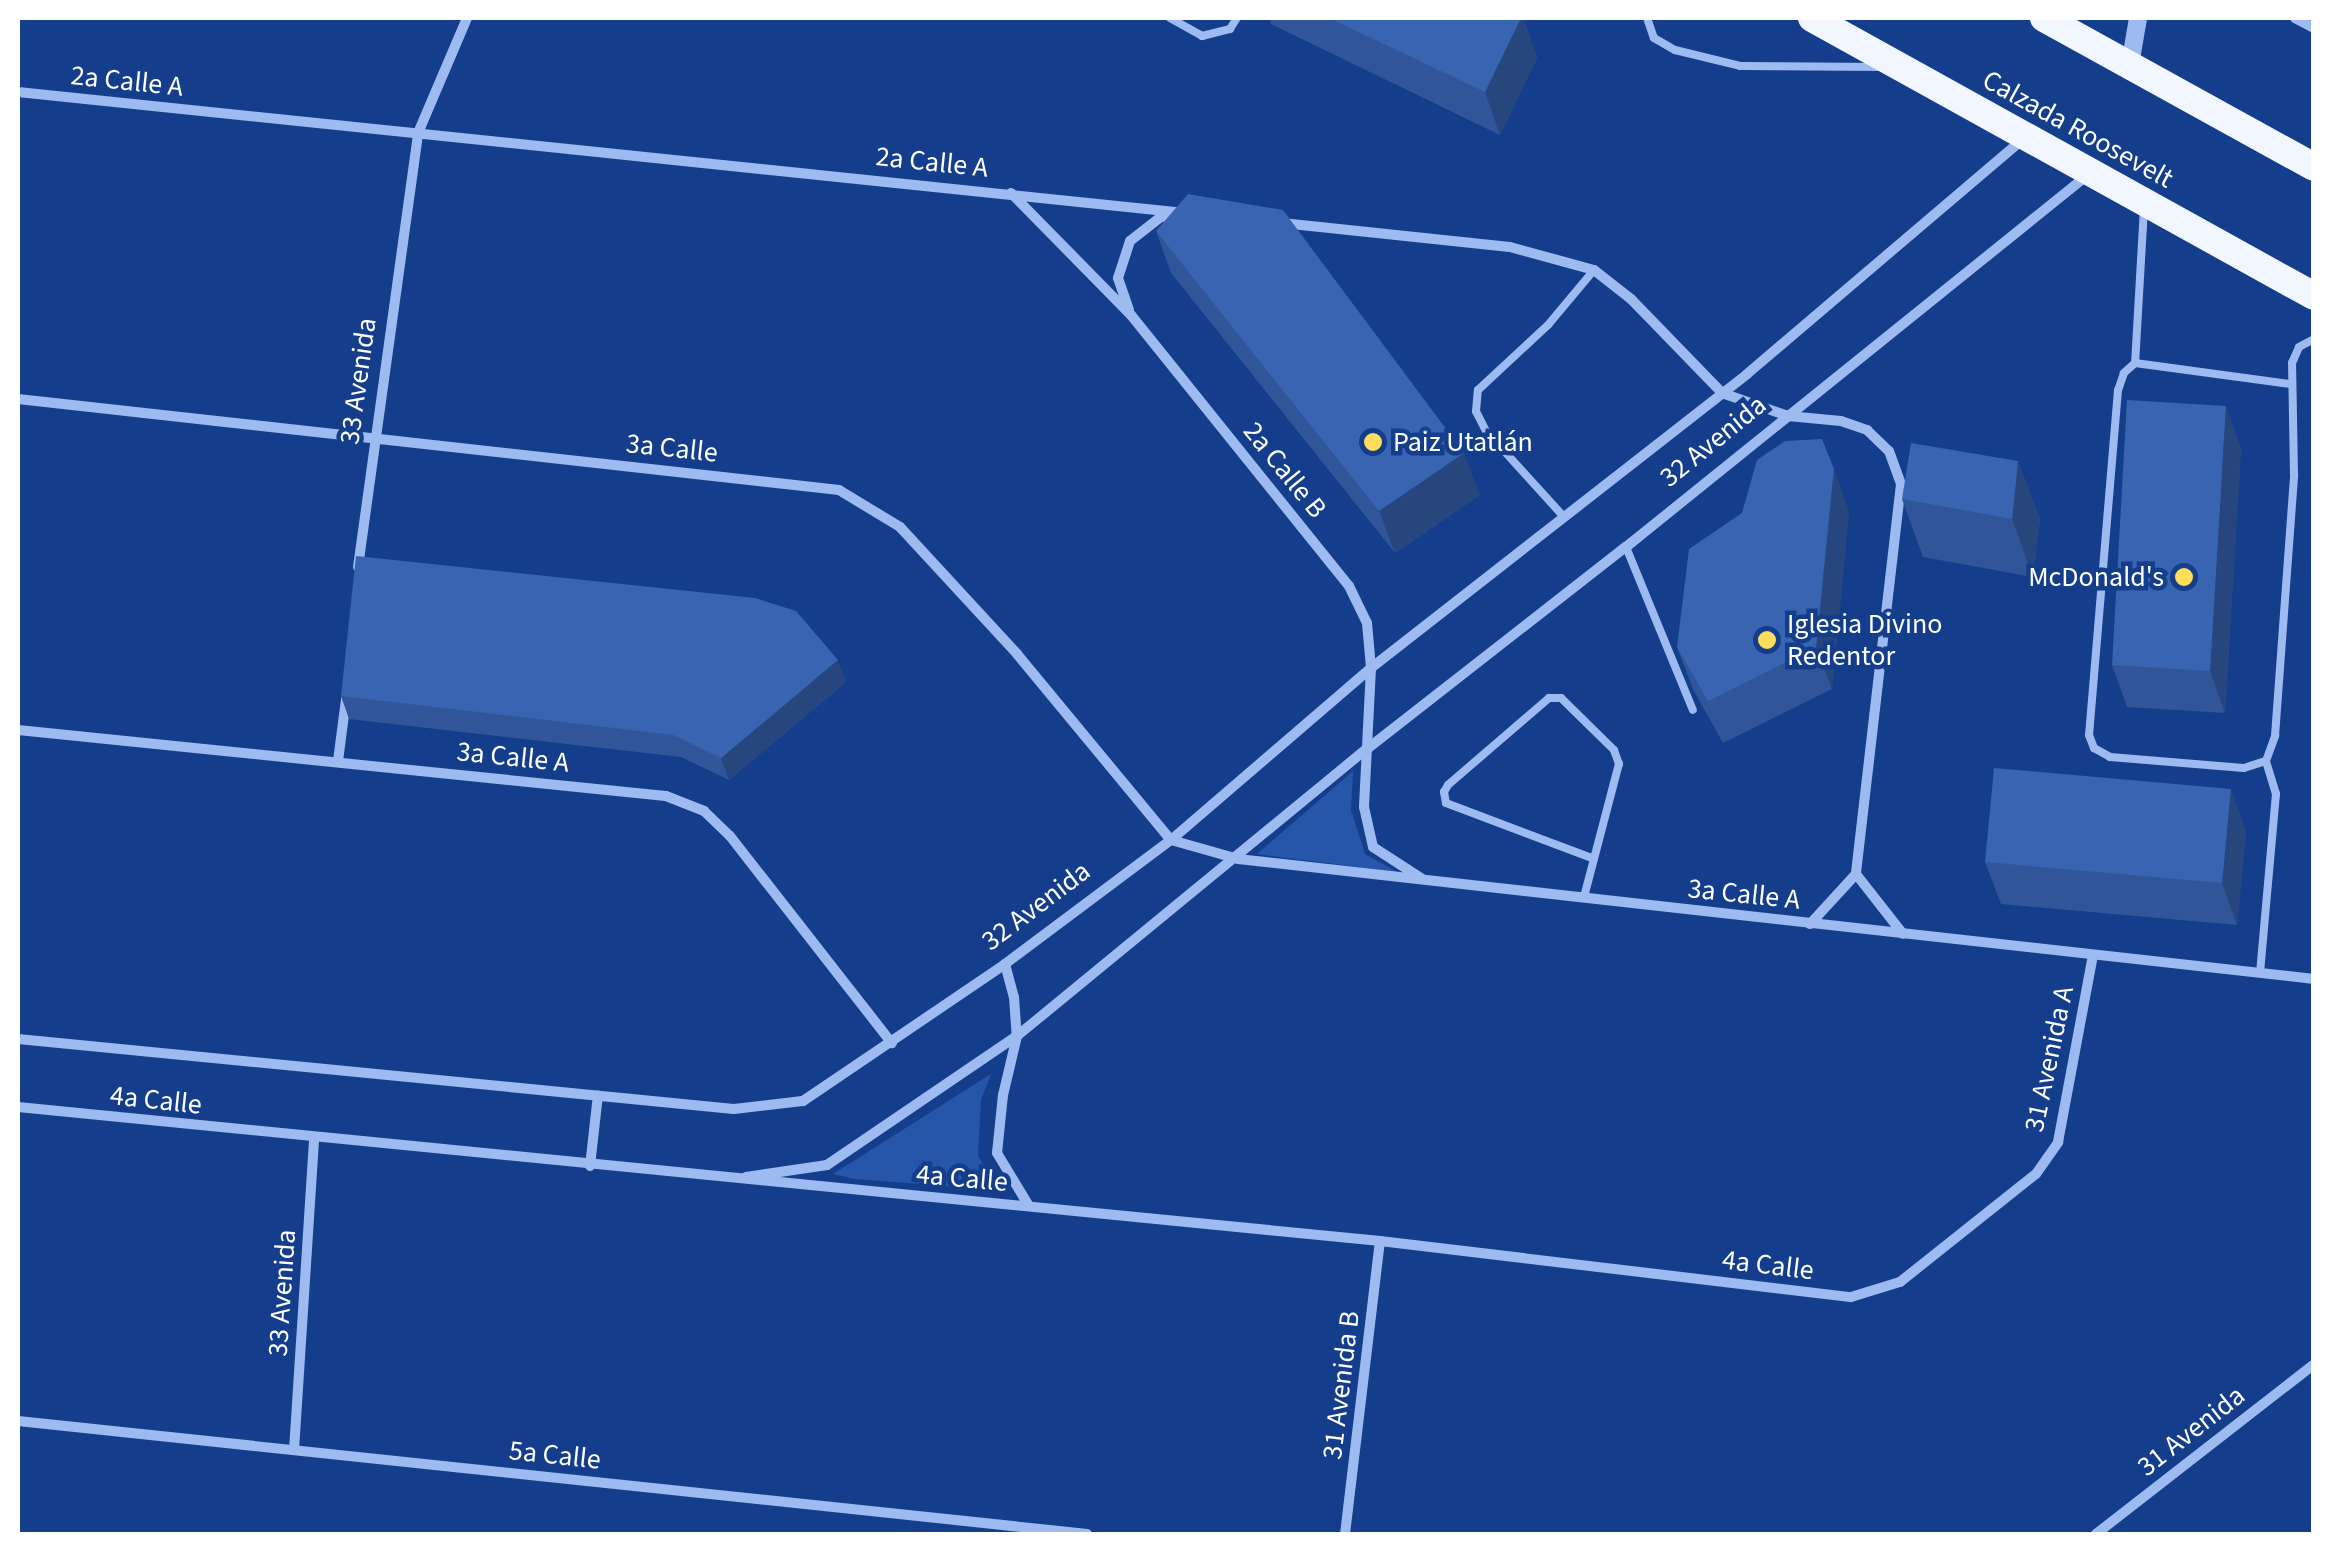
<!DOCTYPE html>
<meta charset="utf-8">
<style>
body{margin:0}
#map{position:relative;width:2331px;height:1552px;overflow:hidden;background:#143e8b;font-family:"Source Sans 3",sans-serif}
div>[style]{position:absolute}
.green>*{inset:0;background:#2656aa}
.service>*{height:8px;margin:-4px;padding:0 4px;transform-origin:4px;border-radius:4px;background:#9dbbf0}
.minor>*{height:10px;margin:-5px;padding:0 5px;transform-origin:5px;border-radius:5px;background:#9dbbf0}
.tertiary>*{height:18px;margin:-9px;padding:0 9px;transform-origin:9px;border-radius:9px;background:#9dbbf0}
.trunk>*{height:28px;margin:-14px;padding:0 14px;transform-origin:14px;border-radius:14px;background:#f2f6ff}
.wall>*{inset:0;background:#305699}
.shaded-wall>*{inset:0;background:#27467d}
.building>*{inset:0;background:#3864b2}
.dots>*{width:28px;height:28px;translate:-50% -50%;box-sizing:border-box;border:5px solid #143e8b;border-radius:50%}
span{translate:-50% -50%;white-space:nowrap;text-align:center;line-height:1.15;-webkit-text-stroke:9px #143e8b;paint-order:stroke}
.street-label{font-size:28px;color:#fff}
.poi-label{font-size:28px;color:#fff}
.left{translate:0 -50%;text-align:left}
.right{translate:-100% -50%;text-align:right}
.frame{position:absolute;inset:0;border:20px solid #fff;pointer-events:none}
</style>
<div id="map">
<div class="green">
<i style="clip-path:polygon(1353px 771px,1351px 810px,1365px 854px,1397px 872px,1257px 854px)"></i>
<i style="clip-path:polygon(991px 1074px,981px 1100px,978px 1156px,999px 1190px,854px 1179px,833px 1174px)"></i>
</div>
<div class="service">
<i style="left:1170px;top:18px;width:37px;rotate:29deg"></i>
<i style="left:1202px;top:36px;width:29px;rotate:-14deg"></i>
<i style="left:1230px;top:29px;width:13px;rotate:-58deg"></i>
<i style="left:1647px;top:18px;width:21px;rotate:71deg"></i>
<i style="left:1654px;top:38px;width:24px;rotate:30deg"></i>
<i style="left:1675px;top:50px;width:67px;rotate:13.8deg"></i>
<i style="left:1740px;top:66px;width:142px;rotate:0.4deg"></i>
<i style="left:2144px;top:208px;width:155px;rotate:93.3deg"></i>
<i style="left:2135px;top:363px;width:15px;rotate:138deg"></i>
<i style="left:2124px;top:373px;width:18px;rotate:109deg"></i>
<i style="left:2118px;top:390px;width:346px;rotate:94.8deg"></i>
<i style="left:2089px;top:735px;width:14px;rotate:69deg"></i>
<i style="left:2094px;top:748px;width:18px;rotate:29deg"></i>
<i style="left:2110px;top:757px;width:134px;rotate:4.7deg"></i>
<i style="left:2244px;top:768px;width:23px;rotate:-18deg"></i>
<i style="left:2266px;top:761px;width:27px;rotate:-70deg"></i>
<i style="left:2275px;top:736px;width:262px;rotate:-85.8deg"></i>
<i style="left:2294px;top:475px;width:112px;rotate:-91deg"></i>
<i style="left:2292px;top:363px;width:17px;rotate:-66deg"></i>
<i style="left:2299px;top:347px;width:17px;rotate:-28deg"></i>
<i style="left:2135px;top:363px;width:156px;rotate:7.7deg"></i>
<i style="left:1564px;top:517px;width:116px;rotate:-132.2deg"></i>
<i style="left:1486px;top:431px;width:22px;rotate:-117deg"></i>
<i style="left:1476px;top:411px;width:21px;rotate:-85deg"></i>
<i style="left:1478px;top:390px;width:96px;rotate:-42.9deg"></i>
<i style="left:1548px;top:325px;width:72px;rotate:-50.1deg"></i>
<i style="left:1626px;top:547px;width:176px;rotate:67.7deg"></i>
<i style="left:1584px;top:897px;width:138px;rotate:-75.3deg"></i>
<i style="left:1619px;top:764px;width:15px;rotate:-110deg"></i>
<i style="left:1614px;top:750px;width:74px;rotate:-135.5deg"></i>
<i style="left:1561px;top:698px;width:12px;rotate:180deg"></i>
<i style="left:1549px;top:698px;width:133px;rotate:139.3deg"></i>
<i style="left:1448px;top:785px;width:8px;rotate:120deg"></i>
<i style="left:1444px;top:792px;width:11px;rotate:80deg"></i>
<i style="left:1446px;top:803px;width:158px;rotate:20.7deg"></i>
<i style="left:2260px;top:973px;width:180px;rotate:-84.9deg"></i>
<i style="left:2276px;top:794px;width:34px;rotate:-107deg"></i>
</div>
<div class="minor">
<i style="left:2295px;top:18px;width:21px;rotate:28deg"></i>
<i style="left:18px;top:92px;width:1173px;rotate:5.92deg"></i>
<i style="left:1011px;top:193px;width:171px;rotate:45.5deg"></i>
<i style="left:1131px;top:315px;width:348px;rotate:51.2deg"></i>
<i style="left:1349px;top:586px;width:41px;rotate:64.1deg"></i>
<i style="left:1367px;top:623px;width:45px;rotate:84.9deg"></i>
<i style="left:1371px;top:668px;width:139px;rotate:92.9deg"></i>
<i style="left:1364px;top:807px;width:41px;rotate:77.3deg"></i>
<i style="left:1373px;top:847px;width:57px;rotate:32.9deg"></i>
<i style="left:1282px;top:223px;width:229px;rotate:6deg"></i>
<i style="left:1510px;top:247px;width:87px;rotate:15.3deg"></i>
<i style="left:1594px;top:270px;width:47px;rotate:38.1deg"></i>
<i style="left:1631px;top:299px;width:131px;rotate:45.9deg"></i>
<i style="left:1722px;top:393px;width:70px;rotate:19.2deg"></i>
<i style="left:1788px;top:416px;width:53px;rotate:5.4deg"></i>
<i style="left:1841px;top:421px;width:28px;rotate:19deg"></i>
<i style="left:1867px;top:430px;width:30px;rotate:44deg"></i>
<i style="left:1889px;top:451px;width:35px;rotate:70deg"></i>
<i style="left:1901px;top:484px;width:393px;rotate:96.6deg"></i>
<i style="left:1856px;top:874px;width:68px;rotate:132.6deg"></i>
<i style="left:1129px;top:310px;width:34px;rotate:-109deg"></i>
<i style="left:1118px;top:278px;width:39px;rotate:-72deg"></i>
<i style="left:1130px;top:241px;width:39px;rotate:-38deg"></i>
<i style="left:1161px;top:217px;width:11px;rotate:-5deg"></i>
<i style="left:18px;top:399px;width:826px;rotate:6.32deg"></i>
<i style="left:839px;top:490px;width:71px;rotate:31.2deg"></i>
<i style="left:900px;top:527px;width:173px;rotate:47.3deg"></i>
<i style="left:1017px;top:654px;width:241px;rotate:50.4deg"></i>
<i style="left:1171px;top:840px;width:70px;rotate:15.8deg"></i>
<i style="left:1238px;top:859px;width:1083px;rotate:6.36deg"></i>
<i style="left:358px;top:567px;width:438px;rotate:-82.1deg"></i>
<i style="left:418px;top:133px;width:125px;rotate:-66.9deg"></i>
<i style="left:18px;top:730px;width:651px;rotate:5.82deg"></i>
<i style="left:666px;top:796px;width:41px;rotate:21.5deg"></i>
<i style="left:704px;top:811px;width:36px;rotate:44deg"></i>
<i style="left:730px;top:836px;width:263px;rotate:52deg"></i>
<i style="left:338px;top:761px;width:63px;rotate:-82.6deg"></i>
<i style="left:1856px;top:874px;width:76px;rotate:51.9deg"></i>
<i style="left:1005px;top:964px;width:34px;rotate:75deg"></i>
<i style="left:1014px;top:997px;width:39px;rotate:86deg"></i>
<i style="left:1017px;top:1036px;width:61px;rotate:103.3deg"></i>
<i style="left:1003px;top:1095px;width:58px;rotate:95.9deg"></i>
<i style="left:997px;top:1153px;width:62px;rotate:58.9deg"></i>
<i style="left:18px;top:1039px;width:719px;rotate:5.58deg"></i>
<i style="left:734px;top:1109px;width:69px;rotate:-6.6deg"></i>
<i style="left:803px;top:1101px;width:244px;rotate:-34.1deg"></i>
<i style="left:1005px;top:964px;width:207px;rotate:-36.8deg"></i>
<i style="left:1171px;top:840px;width:264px;rotate:-40.7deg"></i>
<i style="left:1371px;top:668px;width:477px;rotate:-38deg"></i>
<i style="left:1747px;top:374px;width:362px;rotate:-40.4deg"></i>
<i style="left:18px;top:1107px;width:1369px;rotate:5.62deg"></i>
<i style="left:1380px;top:1241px;width:474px;rotate:6.8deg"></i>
<i style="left:1851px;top:1297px;width:51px;rotate:-17deg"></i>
<i style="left:1900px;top:1282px;width:174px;rotate:-38.5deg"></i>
<i style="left:2036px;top:1174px;width:39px;rotate:-55deg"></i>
<i style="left:2058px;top:1142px;width:190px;rotate:-79.4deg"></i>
<i style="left:590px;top:1166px;width:71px;rotate:-83.6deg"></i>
<i style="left:746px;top:1177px;width:82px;rotate:-8.4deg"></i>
<i style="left:827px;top:1165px;width:230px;rotate:-34.2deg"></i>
<i style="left:1017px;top:1036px;width:453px;rotate:-39.4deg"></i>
<i style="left:1367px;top:749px;width:328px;rotate:-38deg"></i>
<i style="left:1626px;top:547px;width:595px;rotate:-38.86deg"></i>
<i style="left:18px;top:1421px;width:1075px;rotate:6.03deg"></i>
<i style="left:294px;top:1450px;width:312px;rotate:-86.3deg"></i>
<i style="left:1345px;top:1534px;width:295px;rotate:-83.2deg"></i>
<i style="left:2096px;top:1534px;width:276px;rotate:-37.9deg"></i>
</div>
<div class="tertiary">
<i style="left:2130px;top:65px;width:48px;rotate:-80.3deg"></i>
</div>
<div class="trunk">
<i style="left:1812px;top:18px;width:574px;rotate:28.98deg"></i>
<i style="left:2044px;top:18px;width:308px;rotate:28.9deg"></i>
</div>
<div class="wall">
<i style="clip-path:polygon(1269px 18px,1523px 18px,1537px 58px,1500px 135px,1271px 24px)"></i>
<i style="clip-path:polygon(1156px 231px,1480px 495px,1395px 553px,1171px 273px)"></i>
<i style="clip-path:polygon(2241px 448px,2225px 713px,2127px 707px,2112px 665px)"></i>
<i style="clip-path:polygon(2018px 461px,2040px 519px,2033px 577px,1923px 557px,1902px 499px)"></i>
<i style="clip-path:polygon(1849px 511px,1832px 689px,1723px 743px,1693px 689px,1677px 647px)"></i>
<i style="clip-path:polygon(846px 682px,729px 780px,681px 757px,349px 719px,341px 696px)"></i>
<i style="clip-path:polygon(2246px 831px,2237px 925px,2001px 904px,1985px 862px)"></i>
</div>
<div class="shaded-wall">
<i style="clip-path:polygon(1521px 18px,1523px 18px,1537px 58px,1500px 135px,1485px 92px)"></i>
<i style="clip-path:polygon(2226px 406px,2241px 448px,2225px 713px,2210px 671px)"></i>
<i style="clip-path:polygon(1464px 453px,1480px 495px,1395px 553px,1379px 511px)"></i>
<i style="clip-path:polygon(2018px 461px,2040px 519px,2033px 577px,2012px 519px)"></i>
<i style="clip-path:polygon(1834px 469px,1849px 511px,1832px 689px,1816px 647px)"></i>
<i style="clip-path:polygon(838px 660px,846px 682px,729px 780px,721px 758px)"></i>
<i style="clip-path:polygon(2231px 789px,2246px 831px,2237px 925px,2222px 883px)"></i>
</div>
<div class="building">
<i style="clip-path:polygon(1329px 18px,1521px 18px,1485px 92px)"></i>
<i style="clip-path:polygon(1188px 194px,1283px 210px,1464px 453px,1379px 511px,1156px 231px)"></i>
<i style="clip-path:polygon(2127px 400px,2226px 406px,2210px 671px,2112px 665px)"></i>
<i style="clip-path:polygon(1822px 439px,1834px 469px,1816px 647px,1708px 701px,1677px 647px,1689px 549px,1742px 513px,1757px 460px,1785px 441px)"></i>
<i style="clip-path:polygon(1911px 443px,2018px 461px,2012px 519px,1902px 499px)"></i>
<i style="clip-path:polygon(356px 556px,755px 598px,796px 611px,838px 660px,721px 758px,673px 735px,341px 696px)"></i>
<i style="clip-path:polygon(1994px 768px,2231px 789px,2222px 883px,1985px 862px)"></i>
</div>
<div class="dots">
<i style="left:1373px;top:442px;background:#ffde5c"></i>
<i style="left:2184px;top:577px;background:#ffde5c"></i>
<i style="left:1767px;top:640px;background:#ffde5c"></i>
</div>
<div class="street-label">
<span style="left:127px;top:81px;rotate:6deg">2a Calle A</span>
<span style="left:2078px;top:129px;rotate:29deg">Calzada Roosevelt</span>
<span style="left:932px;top:162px;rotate:6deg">2a Calle A</span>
<span style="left:358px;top:381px;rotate:-82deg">33 Avenida</span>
<span style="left:1713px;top:441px;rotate:-39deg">32 Avenida</span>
<span style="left:672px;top:448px;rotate:6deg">3a Calle</span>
<span style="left:1285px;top:470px;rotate:51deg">2a Calle B</span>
<span style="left:513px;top:757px;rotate:6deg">3a Calle A</span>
<span style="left:1744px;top:894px;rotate:6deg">3a Calle A</span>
<span style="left:1036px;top:906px;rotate:-37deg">32 Avenida</span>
<span style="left:2049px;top:1059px;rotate:-78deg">31 Avenida A</span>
<span style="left:156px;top:1100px;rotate:6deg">4a Calle</span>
<span style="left:962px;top:1178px;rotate:5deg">4a Calle</span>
<span style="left:1768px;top:1265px;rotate:7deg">4a Calle</span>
<span style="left:282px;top:1293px;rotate:-86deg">33 Avenida</span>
<span style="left:1341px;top:1385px;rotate:-83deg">31 Avenida B</span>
<span style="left:2191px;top:1431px;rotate:-38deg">31 Avenida</span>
<span style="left:555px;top:1455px;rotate:6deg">5a Calle</span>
</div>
<div class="poi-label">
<span class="left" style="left:1393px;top:442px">Paiz Utatlán</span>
<span class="right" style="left:2164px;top:577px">McDonald's</span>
<span class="left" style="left:1787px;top:640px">Iglesia Divino<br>Redentor</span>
</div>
<div class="frame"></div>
</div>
